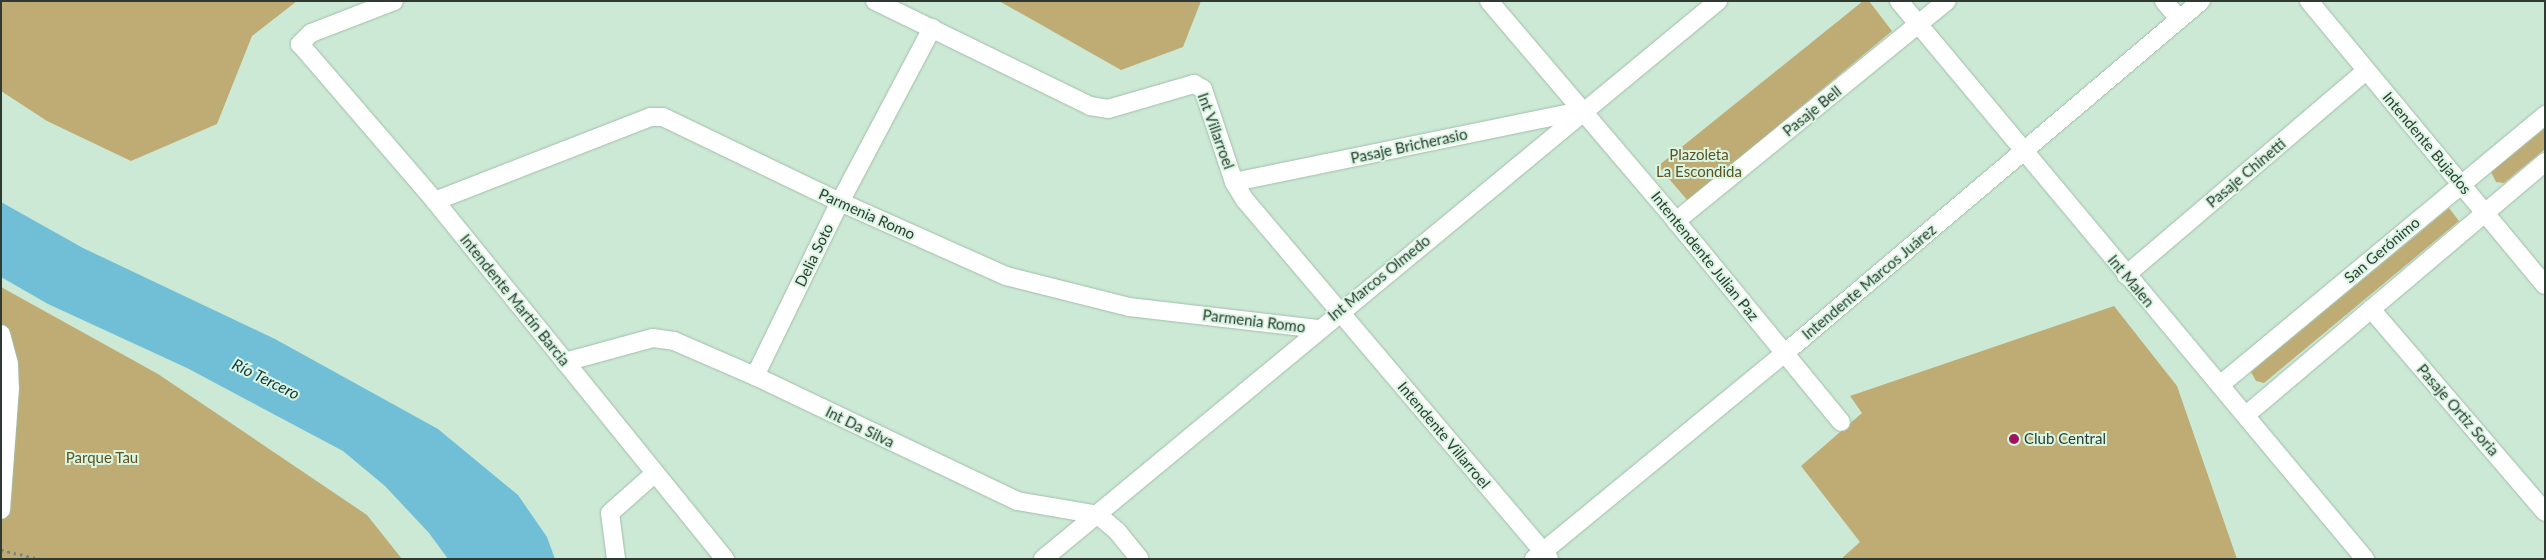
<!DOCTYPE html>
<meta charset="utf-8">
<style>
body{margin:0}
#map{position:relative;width:2546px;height:560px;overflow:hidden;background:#cce9d5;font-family:Lato,sans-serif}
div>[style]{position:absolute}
.green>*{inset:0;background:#bfac74}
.water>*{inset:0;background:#70bfd7}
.path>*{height:3px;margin-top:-1.5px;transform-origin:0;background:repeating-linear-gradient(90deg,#76897c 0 2.5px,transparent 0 6.5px)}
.roads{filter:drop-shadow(0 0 1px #a1bdaa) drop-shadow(0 0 1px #a1bdaa)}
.minor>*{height:18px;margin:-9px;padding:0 9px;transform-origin:9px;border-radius:9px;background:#fff}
.dots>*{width:14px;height:14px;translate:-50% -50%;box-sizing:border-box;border:2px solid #d9f6e2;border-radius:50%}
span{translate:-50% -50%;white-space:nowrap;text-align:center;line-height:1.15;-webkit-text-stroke:4px #d9f6e2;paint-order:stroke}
.street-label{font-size:15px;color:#2f3a33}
.park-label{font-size:15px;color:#605121}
.poi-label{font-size:15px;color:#2f3a33}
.left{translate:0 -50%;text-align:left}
.water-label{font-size:16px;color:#113742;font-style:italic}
.frame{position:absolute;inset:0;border:2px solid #2f3a33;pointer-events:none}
</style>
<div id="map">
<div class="green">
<i style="clip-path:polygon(1px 1px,297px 1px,252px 36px,217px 124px,131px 161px,47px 121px,1px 91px)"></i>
<i style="clip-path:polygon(999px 1px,1201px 1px,1183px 47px,1121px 70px)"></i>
<i style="clip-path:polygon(1863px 1px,1869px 1px,1892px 31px,1688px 201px,1658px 166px)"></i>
<i style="clip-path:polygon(2545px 128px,2545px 149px,2504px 183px,2496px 182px,2491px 172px)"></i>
<i style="clip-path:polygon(2449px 208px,2459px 221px,2264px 383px,2256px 381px,2251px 372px)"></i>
<i style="clip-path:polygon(1px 287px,158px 374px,367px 515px,402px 559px,1px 559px)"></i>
<i style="clip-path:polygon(2114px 306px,2177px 386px,2237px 559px,1841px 559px,1860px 542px,1801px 466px,1862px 413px,1850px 396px)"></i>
</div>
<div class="water">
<i style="clip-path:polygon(1px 202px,83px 248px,275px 339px,438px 429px,518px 495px,547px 537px,555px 559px,448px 559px,429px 533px,385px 486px,343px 451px,187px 368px,48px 304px,1px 277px)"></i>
</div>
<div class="path">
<i style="left:1px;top:550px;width:40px;rotate:13deg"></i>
</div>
<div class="roads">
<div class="minor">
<i style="left:394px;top:1px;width:89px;rotate:158.9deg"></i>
<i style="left:311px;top:33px;width:16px;rotate:135deg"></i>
<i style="left:300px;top:44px;width:207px;rotate:49.3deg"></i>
<i style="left:435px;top:201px;width:461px;rotate:51deg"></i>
<i style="left:875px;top:1px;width:239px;rotate:26deg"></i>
<i style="left:1090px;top:106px;width:18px;rotate:9deg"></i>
<i style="left:1108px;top:109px;width:90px;rotate:-16.2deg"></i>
<i style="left:1194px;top:84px;width:10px;rotate:29deg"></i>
<i style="left:1203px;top:89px;width:98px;rotate:71.6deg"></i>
<i style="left:1234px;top:182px;width:21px;rotate:59deg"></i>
<i style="left:1245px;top:200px;width:470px;rotate:49.7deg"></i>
<i style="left:1489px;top:1px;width:289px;rotate:49.6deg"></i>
<i style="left:1676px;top:221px;width:260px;rotate:50.6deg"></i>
<i style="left:1899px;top:1px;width:727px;rotate:50.13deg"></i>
<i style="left:2164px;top:1px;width:23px;rotate:50deg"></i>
<i style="left:2309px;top:1px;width:369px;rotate:50.3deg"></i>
<i style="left:1234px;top:182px;width:353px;rotate:-11.6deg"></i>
<i style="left:435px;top:201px;width:231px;rotate:-21.3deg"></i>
<i style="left:650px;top:117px;width:13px"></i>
<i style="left:663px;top:117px;width:196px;rotate:25.7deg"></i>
<i style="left:840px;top:202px;width:182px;rotate:24deg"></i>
<i style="left:1006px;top:276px;width:127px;rotate:14.1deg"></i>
<i style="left:1129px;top:307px;width:190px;rotate:6.6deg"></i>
<i style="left:1676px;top:221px;width:349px;rotate:-39.1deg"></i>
<i style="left:2126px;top:275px;width:315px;rotate:-40.4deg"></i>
<i style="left:2371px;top:309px;width:267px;rotate:49.4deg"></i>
<i style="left:1px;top:334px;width:31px;rotate:75deg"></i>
<i style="left:9px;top:364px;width:24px;rotate:88deg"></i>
<i style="left:10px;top:388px;width:122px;rotate:94.2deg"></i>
<i style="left:565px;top:362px;width:91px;rotate:-15.3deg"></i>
<i style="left:653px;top:338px;width:21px;rotate:8deg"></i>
<i style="left:674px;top:341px;width:88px;rotate:23.4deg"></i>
<i style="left:755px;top:376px;width:290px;rotate:25.5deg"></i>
<i style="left:1017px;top:501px;width:82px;rotate:9.8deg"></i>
<i style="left:1098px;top:515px;width:25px;rotate:40deg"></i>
<i style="left:1117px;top:531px;width:36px;rotate:51deg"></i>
<i style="left:755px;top:376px;width:194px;rotate:-64deg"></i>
<i style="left:840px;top:202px;width:197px;rotate:-62.1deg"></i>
<i style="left:2220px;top:385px;width:423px;rotate:-39.7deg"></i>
<i style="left:2246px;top:415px;width:392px;rotate:-40.2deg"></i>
<i style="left:616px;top:559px;width:46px;rotate:-97.4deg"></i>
<i style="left:610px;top:513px;width:60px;rotate:-41.6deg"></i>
<i style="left:1043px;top:559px;width:876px;rotate:-39.58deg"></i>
<i style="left:1534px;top:559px;width:325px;rotate:-39.4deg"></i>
<i style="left:1785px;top:353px;width:545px;rotate:-40.24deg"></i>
</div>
</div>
<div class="dots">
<i style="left:2014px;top:439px;background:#a0145e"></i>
</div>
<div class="street-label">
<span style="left:1812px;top:111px;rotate:-39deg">Pasaje Bell</span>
<span style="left:1216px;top:131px;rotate:70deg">Int Villarroel</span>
<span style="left:2427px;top:143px;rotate:50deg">Intendente Bujados</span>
<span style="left:1409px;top:146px;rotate:-12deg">Pasaje Bricherasio</span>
<span style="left:2246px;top:173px;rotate:-40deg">Pasaje Chinetti</span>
<span style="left:867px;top:214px;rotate:24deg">Parmenia Romo</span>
<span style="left:2382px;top:250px;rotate:-40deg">San Gerónimo</span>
<span style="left:814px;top:255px;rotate:-64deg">Delia Soto</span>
<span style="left:1705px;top:256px;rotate:51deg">Intentendente Julian Paz</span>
<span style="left:1379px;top:278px;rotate:-39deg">Int Marcos Olmedo</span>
<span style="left:2131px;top:281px;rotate:50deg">Int Malen</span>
<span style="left:1869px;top:282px;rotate:-40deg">Intendente Marcos Juárez</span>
<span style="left:515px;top:300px;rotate:51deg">Intendente Martín Barcia</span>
<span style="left:1254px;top:321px;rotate:7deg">Parmenia Romo</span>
<span style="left:2458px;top:410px;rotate:49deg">Pasaje Ortiz Soria</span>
<span style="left:860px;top:427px;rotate:26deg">Int Da Silva</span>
<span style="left:1444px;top:435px;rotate:50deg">Intendente Villarroel</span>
</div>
<div class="park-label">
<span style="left:1699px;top:163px">Plazoleta<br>La Escondida</span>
<span style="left:102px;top:458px">Parque Tau</span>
</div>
<div class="poi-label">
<span class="left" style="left:2024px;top:439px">Club Central</span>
</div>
<div class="water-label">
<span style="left:266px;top:379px;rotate:26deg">Río Tercero</span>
</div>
<div class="frame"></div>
</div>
